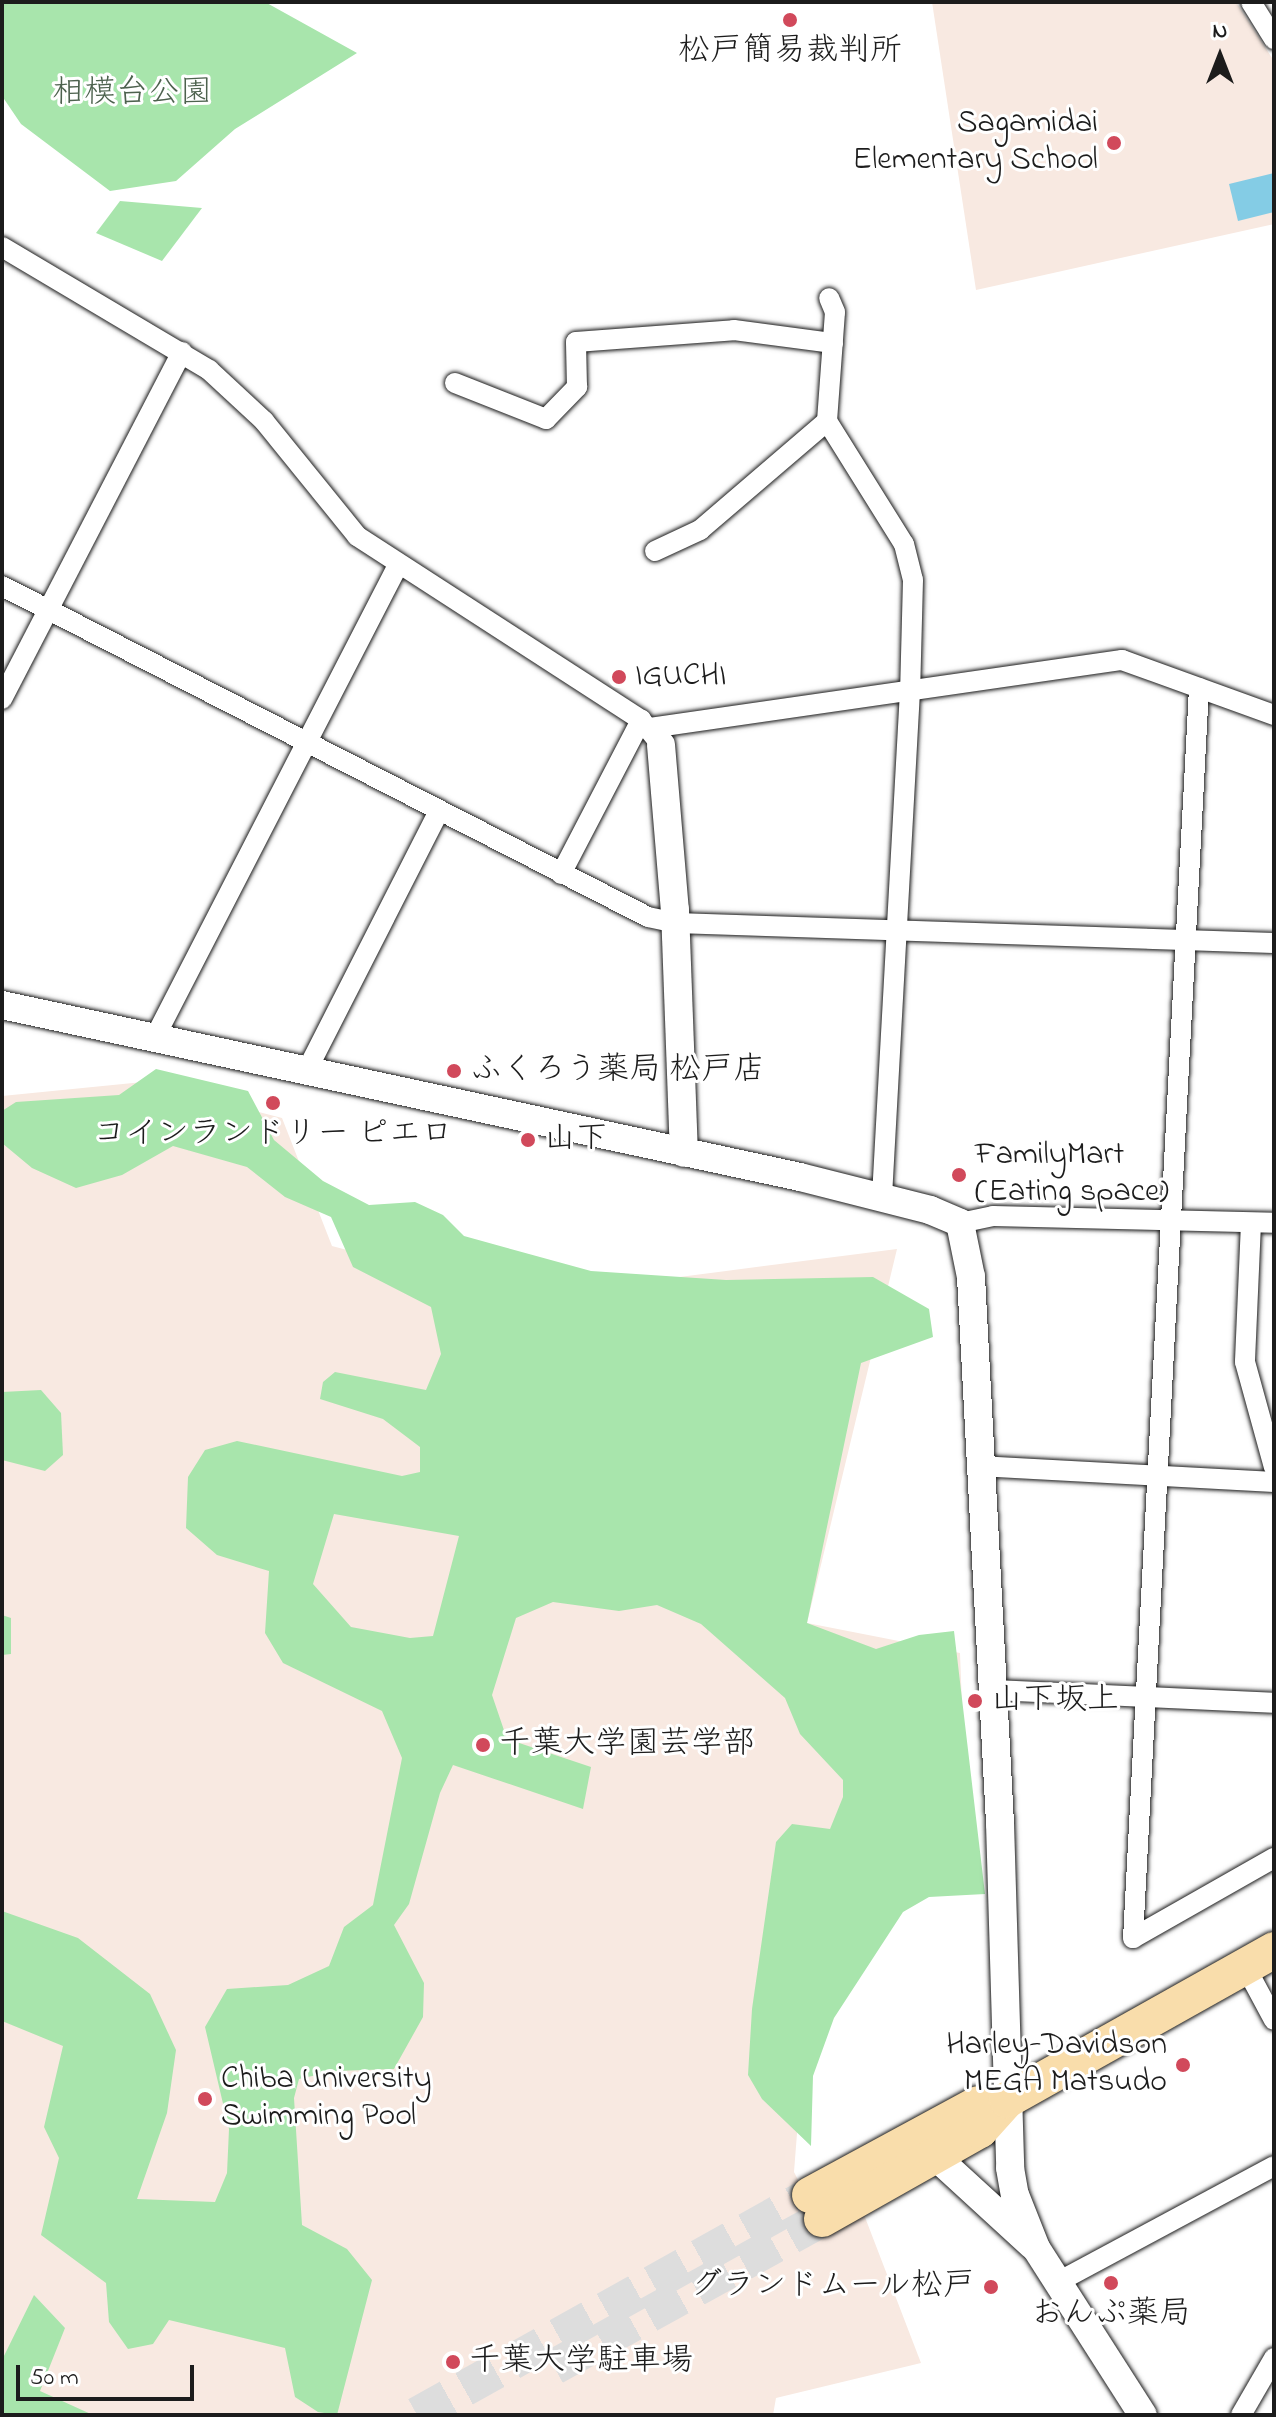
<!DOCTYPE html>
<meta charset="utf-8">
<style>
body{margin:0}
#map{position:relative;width:1276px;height:2417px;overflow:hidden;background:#fff;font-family:"Indie Flower","Klee One",sans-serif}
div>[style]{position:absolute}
.built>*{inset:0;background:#f8e9e1}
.green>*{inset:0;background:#a8e5ac}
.water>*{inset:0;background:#84cce5}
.highway-tunnel>*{height:36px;margin-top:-18px;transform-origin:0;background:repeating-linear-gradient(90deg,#ddd 0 36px,transparent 0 54px)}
.roads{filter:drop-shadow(0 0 2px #1c1c1c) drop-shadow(0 0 2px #1c1c1c)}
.street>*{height:20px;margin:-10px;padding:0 10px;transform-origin:10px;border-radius:10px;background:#fff}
.secondary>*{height:28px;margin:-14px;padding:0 14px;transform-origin:14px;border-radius:14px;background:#fff}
.highway>*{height:36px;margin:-18px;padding:0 18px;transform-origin:18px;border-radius:18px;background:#f9ddab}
.dots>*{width:22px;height:22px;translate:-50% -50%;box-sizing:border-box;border:4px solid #fff;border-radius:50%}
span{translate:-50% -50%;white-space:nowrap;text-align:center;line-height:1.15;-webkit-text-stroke:6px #fff;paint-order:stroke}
.poi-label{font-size:32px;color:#1c1c1c}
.right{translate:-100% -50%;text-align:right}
.left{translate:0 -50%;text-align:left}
.park-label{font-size:32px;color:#4d624e}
.frame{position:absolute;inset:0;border:4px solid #1c1c1c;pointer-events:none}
.north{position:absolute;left:1180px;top:16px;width:80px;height:80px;-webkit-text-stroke:6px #fff;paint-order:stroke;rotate:0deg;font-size:22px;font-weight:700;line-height:32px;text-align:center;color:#1c1c1c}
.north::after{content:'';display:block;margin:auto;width:28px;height:36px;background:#1c1c1c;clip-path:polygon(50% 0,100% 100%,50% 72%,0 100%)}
.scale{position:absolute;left:16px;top:2365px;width:178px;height:36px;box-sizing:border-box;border:4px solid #1c1c1c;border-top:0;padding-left:10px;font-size:24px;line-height:28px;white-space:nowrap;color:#1c1c1c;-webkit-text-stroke:6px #fff;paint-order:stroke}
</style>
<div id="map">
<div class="built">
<i style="clip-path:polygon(932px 2px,1236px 2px,1274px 61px,1274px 224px,976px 290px)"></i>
<i style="clip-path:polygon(143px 1082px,282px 1118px,332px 1246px,524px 1297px,897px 1249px,807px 1623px,960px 1653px,967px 1837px,878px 1909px,805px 2031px,794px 2172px,824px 2231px,863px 2212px,921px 2363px,776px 2398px,773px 2415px,2px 2415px,2px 1096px)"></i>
</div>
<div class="green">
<i style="clip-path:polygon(2px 2px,265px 2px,357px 53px,235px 129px,176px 181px,110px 191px,21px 124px,2px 96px)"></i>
<i style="clip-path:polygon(120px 201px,202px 208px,162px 261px,96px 233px)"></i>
<i style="clip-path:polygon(evenodd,156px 1069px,248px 1091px,274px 1140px,323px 1181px,369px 1205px,415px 1202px,443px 1215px,464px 1236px,591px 1271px,726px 1280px,873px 1277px,929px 1309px,933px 1337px,861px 1363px,807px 1623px,876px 1649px,919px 1635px,954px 1631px,985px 1894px,929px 1897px,903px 1912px,834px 2018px,813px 2076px,811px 2146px,762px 2099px,748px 2075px,752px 2009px,776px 1842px,792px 1824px,830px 1829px,843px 1797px,843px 1780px,800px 1734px,785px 1698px,701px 1624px,657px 1605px,619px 1611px,553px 1602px,516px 1618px,492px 1695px,507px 1739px,591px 1767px,583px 1809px,453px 1765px,440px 1793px,409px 1904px,394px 1925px,424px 1983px,423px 2017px,394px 2069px,334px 2071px,299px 2079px,294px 2098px,302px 2225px,347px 2249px,372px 2280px,337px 2415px,318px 2412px,295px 2397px,285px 2348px,169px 2320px,153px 2344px,128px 2349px,109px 2322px,106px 2283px,41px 2235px,59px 2158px,44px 2127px,63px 2046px,2px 2021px,2px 1911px,78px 1938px,150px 1994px,176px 2050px,167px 2113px,137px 2199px,215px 2202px,227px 2173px,229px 2129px,205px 2027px,227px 1989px,288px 1985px,329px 1966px,344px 1927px,373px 1905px,402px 1758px,382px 1711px,283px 1663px,265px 1633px,269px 1571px,217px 1555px,186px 1528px,188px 1477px,205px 1450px,237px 1441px,402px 1476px,420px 1472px,420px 1447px,383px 1419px,320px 1399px,323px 1382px,335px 1372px,426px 1390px,441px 1354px,431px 1307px,353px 1267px,331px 1217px,285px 1197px,247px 1167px,173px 1146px,122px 1175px,76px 1188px,32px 1168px,2px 1143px,2px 1111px,16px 1102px,119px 1095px,156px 1069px,334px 1514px,459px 1536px,433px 1636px,410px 1638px,351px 1627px,313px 1584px,334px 1514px)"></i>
<i style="clip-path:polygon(41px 1390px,61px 1413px,63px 1455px,45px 1471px,2px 1460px,2px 1392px)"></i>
<i style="clip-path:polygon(2px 1615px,11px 1618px,11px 1654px,2px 1655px)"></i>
<i style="clip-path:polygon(34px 2295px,65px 2328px,40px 2391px,93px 2415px,2px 2415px,2px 2360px)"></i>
</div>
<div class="water">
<i style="clip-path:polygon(1274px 173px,1274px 212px,1238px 221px,1229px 184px)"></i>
</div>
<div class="highway-tunnel">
<i style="left:554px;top:2367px;width:306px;rotate:-28.9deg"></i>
<i style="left:417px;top:2415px;width:450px;rotate:-29.2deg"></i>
</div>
<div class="roads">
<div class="street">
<i style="left:1251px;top:2px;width:44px;rotate:58.1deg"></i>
<i style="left:2px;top:247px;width:241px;rotate:30.7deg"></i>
<i style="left:209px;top:370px;width:75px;rotate:42.8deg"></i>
<i style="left:264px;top:421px;width:148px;rotate:51deg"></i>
<i style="left:357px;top:536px;width:338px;rotate:32.9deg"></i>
<i style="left:641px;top:720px;width:32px;rotate:51deg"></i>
<i style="left:455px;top:383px;width:98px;rotate:21.6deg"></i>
<i style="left:546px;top:419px;width:45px;rotate:-45.9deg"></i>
<i style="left:577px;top:387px;width:45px;rotate:-91.3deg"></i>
<i style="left:576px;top:342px;width:158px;rotate:-4.3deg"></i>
<i style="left:734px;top:330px;width:100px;rotate:7.5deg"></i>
<i style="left:827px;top:421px;width:109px;rotate:-85.8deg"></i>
<i style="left:835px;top:312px;width:15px;rotate:-113deg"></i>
<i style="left:655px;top:551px;width:50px;rotate:-25deg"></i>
<i style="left:700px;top:530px;width:167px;rotate:-40.6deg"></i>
<i style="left:827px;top:421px;width:145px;rotate:58deg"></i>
<i style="left:904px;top:544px;width:37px;rotate:76deg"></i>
<i style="left:913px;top:580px;width:111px;rotate:91.5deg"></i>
<i style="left:910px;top:691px;width:507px;rotate:93.17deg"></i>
<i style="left:2px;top:586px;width:726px;rotate:27.13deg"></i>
<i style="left:648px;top:917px;width:29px;rotate:12deg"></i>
<i style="left:676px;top:923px;width:598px;rotate:1.92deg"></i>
<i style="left:1199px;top:688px;width:1252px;rotate:93.02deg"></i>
<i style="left:1133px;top:1938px;width:162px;rotate:-29.6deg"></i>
<i style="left:2px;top:699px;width:391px;rotate:-62.6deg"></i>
<i style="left:650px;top:728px;width:477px;rotate:-8.2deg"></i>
<i style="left:1122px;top:660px;width:162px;rotate:19.9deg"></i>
<i style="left:561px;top:874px;width:174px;rotate:-62.5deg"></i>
<i style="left:153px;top:1041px;width:535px;rotate:-62.76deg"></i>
<i style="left:305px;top:1074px;width:295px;rotate:-63deg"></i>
<i style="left:960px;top:1223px;width:34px;rotate:-12deg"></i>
<i style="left:993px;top:1216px;width:281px;rotate:1.4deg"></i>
<i style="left:1251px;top:1223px;width:139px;rotate:92.5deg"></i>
<i style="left:1245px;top:1362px;width:109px;rotate:74.6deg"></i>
<i style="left:979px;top:1466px;width:295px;rotate:3.1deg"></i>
<i style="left:993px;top:1690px;width:281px;rotate:2.6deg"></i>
<i style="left:1245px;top:1966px;width:61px;rotate:61.8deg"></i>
<i style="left:1056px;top:2283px;width:247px;rotate:-28.2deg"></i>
<i style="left:1241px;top:2415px;width:66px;rotate:-59.9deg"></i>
</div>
<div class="secondary">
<i style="left:661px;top:745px;width:166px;rotate:85.2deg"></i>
<i style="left:675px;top:910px;width:243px;rotate:87.9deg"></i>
<i style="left:2px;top:1005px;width:816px;rotate:12.16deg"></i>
<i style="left:800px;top:1177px;width:134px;rotate:14.2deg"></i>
<i style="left:930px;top:1210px;width:33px;rotate:23deg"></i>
<i style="left:960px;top:1223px;width:55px;rotate:78.5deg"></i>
<i style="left:971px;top:1277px;width:547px;rotate:86.96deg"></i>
<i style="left:1000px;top:1823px;width:345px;rotate:88.3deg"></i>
<i style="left:1010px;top:2168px;width:27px;rotate:80deg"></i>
<i style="left:1015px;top:2195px;width:57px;rotate:68.4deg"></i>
<i style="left:1036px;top:2248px;width:198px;rotate:57.4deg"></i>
<i style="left:935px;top:2156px;width:132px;rotate:42.5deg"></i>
</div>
<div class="highway">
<i style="left:810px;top:2195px;width:191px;rotate:-28.4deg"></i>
<i style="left:822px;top:2219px;width:181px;rotate:-29.4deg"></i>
<i style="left:980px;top:2130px;width:40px;rotate:-48deg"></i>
<i style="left:1007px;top:2100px;width:306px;rotate:-29.3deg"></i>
</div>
</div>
<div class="dots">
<i style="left:790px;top:20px;background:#d1495b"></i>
<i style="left:1114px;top:143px;background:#d1495b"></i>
<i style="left:619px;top:677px;background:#d1495b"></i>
<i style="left:454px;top:1071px;background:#d1495b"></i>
<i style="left:273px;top:1103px;background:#d1495b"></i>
<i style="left:528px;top:1140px;background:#d1495b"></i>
<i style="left:959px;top:1175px;background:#d1495b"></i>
<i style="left:975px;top:1701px;background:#d1495b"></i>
<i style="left:483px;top:1745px;background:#d1495b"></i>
<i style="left:1183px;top:2065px;background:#d1495b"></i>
<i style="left:205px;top:2099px;background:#d1495b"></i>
<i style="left:1111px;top:2283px;background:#d1495b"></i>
<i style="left:991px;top:2287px;background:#d1495b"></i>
<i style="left:453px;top:2362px;background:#d1495b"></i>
</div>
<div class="poi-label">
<span style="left:790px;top:52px">松戸簡易裁判所</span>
<span class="right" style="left:1098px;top:143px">Sagamidai<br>Elementary School</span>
<span class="left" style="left:635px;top:677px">IGUCHI</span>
<span class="left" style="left:470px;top:1071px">ふくろう薬局 松戸店</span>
<span style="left:273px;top:1135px">コインランドリー ピエロ</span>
<span class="left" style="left:544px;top:1140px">山下</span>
<span class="left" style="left:975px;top:1175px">FamilyMart<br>(Eating space)</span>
<span class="left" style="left:991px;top:1701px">山下坂上</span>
<span class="left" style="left:499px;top:1745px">千葉大学園芸学部</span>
<span class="right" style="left:1167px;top:2065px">Harley-Davidson<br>MEGA Matsudo</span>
<span class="left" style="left:221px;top:2099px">Chiba University<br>Swimming Pool</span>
<span class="right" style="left:975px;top:2287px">グランドムール松戸</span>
<span style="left:1111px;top:2315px">おんぷ薬局</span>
<span class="left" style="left:469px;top:2362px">千葉大学駐車場</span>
</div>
<div class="park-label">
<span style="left:132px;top:94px">相模台公園</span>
</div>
<div class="frame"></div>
<div class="north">N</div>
<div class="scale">50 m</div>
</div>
